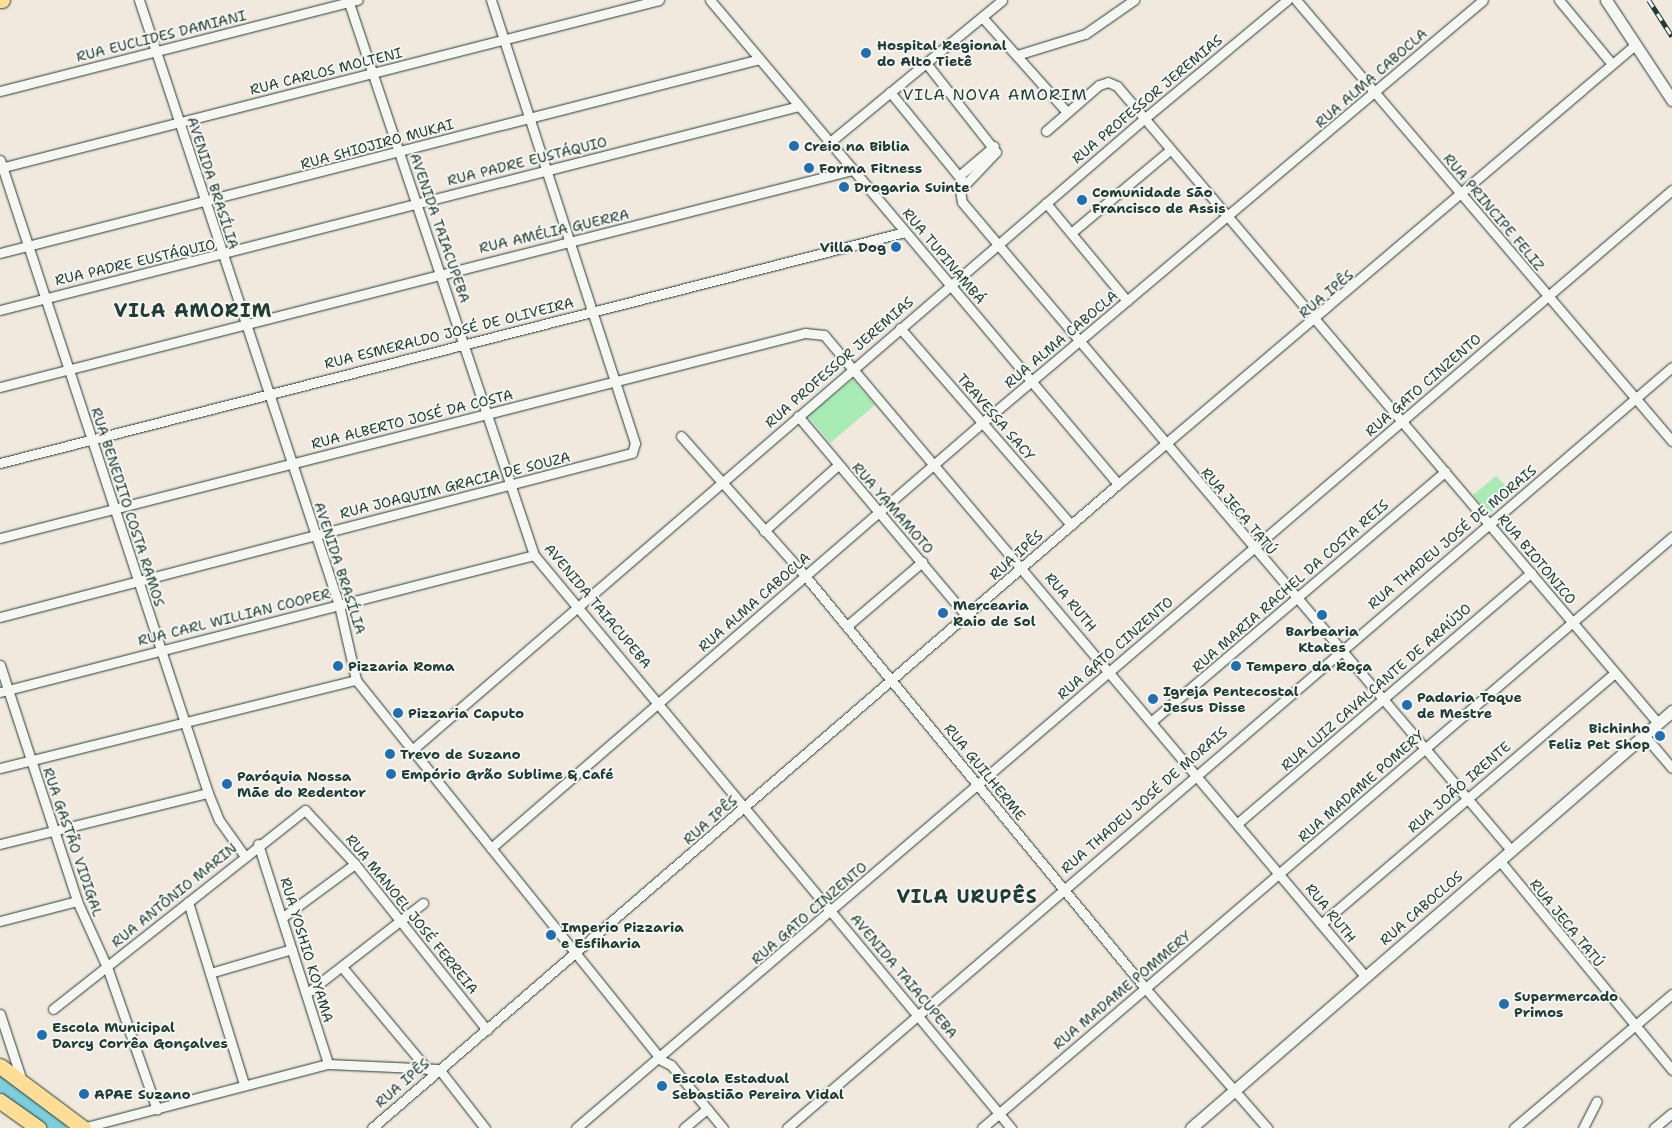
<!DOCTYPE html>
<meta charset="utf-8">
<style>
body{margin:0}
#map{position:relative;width:1672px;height:1128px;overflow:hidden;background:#f1e8de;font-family:"Shantell Sans",sans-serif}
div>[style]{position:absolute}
.green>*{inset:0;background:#a9ebb4}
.river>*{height:15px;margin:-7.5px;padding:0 7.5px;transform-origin:7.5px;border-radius:7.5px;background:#7fcedc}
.roads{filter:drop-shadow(0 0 1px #1f3d34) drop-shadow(0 0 1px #1f3d34)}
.minor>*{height:9px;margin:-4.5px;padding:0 4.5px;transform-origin:4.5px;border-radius:4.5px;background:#f6f6f2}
.tertiary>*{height:11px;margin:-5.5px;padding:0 5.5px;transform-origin:5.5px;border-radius:5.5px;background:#f6f6f2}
.trunk>*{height:15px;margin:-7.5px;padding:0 7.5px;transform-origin:7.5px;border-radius:7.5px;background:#fedd96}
.rail>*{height:4.5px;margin-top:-2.25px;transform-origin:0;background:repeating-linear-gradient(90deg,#f6f6f2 0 8px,#1f3d34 0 16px);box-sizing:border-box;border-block:1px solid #1f3d34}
.dots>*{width:14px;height:14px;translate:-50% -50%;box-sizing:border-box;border:2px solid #f6f6f2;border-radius:50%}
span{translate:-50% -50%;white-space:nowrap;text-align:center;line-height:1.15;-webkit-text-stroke:4px #f6f6f2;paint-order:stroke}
.street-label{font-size:14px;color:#1f3d34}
.poi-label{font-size:14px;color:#1f3d34;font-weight:700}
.left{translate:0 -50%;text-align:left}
.right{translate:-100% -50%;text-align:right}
.quarter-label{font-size:16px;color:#1f3d34;letter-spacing:1px}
.district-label{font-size:19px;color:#1f3d34;font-weight:700;letter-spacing:1px}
</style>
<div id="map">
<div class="green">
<i style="clip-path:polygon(853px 379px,875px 405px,830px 443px,808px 416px)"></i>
<i style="clip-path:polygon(1496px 476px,1513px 493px,1489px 514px,1473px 495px)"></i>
</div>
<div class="river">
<i style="left:0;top:1083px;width:74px;rotate:37.3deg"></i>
</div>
<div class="roads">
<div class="minor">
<i style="left:139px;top:0;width:637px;rotate:71.71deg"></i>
<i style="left:339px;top:605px;width:77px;rotate:77.2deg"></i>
<i style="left:356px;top:680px;width:487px;rotate:51.2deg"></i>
<i style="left:661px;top:1060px;width:11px;rotate:27deg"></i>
<i style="left:671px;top:1065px;width:82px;rotate:50.5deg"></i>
<i style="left:348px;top:0;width:585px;rotate:71.47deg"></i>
<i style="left:534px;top:555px;width:746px;rotate:50.22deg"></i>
<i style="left:710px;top:0;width:633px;rotate:49.87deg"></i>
<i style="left:1296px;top:0;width:580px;rotate:49.55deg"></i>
<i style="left:1559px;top:0;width:83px;rotate:50.4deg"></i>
<i style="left:982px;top:17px;width:127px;rotate:48.2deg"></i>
<i style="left:1017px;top:55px;width:71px;rotate:-17.2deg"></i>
<i style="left:1085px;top:34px;width:60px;rotate:-34.8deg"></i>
<i style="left:926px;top:63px;width:113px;rotate:51.8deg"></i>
<i style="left:996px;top:152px;width:52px;rotate:133.5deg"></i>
<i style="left:960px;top:190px;width:12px;rotate:81deg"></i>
<i style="left:962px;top:202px;width:849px;rotate:49.73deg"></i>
<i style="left:0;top:91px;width:369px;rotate:-14.3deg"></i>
<i style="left:890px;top:92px;width:119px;rotate:50.8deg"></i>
<i style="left:1046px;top:131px;width:70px;rotate:-41deg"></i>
<i style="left:1099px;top:85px;width:9px;rotate:-18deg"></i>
<i style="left:1108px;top:82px;width:10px;rotate:24deg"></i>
<i style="left:1117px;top:86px;width:836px;rotate:49.66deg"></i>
<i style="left:830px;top:142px;width:223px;rotate:-39.5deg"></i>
<i style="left:0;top:160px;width:666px;rotate:71.81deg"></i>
<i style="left:208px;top:793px;width:29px;rotate:68deg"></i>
<i style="left:219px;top:820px;width:43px;rotate:54.5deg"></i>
<i style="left:0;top:168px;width:680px;rotate:-14.3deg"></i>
<i style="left:959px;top:176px;width:46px;rotate:-40.6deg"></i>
<i style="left:1046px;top:203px;width:127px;rotate:50.4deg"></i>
<i style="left:1071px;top:233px;width:129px;rotate:-40deg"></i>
<i style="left:0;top:253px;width:784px;rotate:-14.32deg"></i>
<i style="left:0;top:310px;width:825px;rotate:-14.32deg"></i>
<i style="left:900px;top:328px;width:261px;rotate:49deg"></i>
<i style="left:0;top:387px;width:879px;rotate:-14.29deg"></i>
<i style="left:798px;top:416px;width:263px;rotate:49.9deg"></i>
<i style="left:681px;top:436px;width:188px;rotate:48.4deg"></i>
<i style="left:806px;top:577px;width:533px;rotate:50.48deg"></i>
<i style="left:1145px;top:988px;width:186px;rotate:48.9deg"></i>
<i style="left:0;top:463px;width:934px;rotate:-14.32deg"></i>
<i style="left:764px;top:531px;width:99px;rotate:-41.7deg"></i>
<i style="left:0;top:538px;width:831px;rotate:-14.29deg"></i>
<i style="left:805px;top:333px;width:19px;rotate:6deg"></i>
<i style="left:824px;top:335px;width:839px;rotate:49.84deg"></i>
<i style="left:0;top:617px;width:653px;rotate:-14.55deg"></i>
<i style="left:632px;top:453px;width:10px;rotate:-73deg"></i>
<i style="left:635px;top:443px;width:466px;rotate:-108deg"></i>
<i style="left:847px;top:626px;width:99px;rotate:-40.5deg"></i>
<i style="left:0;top:665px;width:248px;rotate:71.9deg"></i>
<i style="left:77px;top:901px;width:72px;rotate:65.6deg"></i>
<i style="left:107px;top:967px;width:151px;rotate:70.7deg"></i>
<i style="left:0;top:692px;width:551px;rotate:-14.39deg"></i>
<i style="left:1152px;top:721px;width:385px;rotate:-40.4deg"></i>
<i style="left:1644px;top:735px;width:43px;rotate:49.7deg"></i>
<i style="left:412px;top:750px;width:968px;rotate:-40.77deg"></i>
<i style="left:1145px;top:118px;width:185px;rotate:-39.7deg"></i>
<i style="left:0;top:768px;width:367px;rotate:-13.9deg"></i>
<i style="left:1239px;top:822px;width:384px;rotate:-40.5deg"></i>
<i style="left:0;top:844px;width:214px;rotate:-13.8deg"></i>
<i style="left:258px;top:844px;width:231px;rotate:72.3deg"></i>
<i style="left:491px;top:848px;width:651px;rotate:-40.89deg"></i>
<i style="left:983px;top:422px;width:654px;rotate:-40.16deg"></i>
<i style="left:1500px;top:861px;width:271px;rotate:50.5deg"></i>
<i style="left:188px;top:902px;width:190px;rotate:72.9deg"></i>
<i style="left:283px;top:917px;width:89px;rotate:-36.4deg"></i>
<i style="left:0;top:921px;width:80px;rotate:-14.6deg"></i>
<i style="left:1322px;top:923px;width:385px;rotate:-40.5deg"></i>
<i style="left:342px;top:967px;width:133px;rotate:50.2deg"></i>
<i style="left:210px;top:973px;width:85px;rotate:-16.3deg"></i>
<i style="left:307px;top:993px;width:147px;rotate:-37.8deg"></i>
<i style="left:53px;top:1009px;width:321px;rotate:-38.3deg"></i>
<i style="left:305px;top:810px;width:74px;rotate:47.2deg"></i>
<i style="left:355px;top:864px;width:212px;rotate:51.5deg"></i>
<i style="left:0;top:1014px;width:71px;rotate:71.8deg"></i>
<i style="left:82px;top:1128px;width:254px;rotate:-14.6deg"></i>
<i style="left:328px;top:1064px;width:111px;rotate:2.6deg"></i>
<i style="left:439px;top:1069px;width:75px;rotate:52.1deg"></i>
<i style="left:372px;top:1128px;width:986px;rotate:-40.8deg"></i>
<i style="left:1118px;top:484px;width:678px;rotate:-40.34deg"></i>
<i style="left:576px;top:1128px;width:1443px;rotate:-40.56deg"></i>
<i style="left:684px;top:1128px;width:30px;rotate:-40deg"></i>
<i style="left:787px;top:1128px;width:1167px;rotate:-40.69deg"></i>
<i style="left:982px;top:1128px;width:909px;rotate:-40.58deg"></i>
<i style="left:1514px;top:1128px;width:207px;rotate:-40.3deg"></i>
<i style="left:1583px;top:1128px;width:30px;rotate:-63deg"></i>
<i style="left:1654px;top:1128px;width:23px;rotate:-40deg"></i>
</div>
<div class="tertiary">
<i style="left:1606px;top:0;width:120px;rotate:56.6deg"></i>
<i style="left:1191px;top:1128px;width:637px;rotate:-40.92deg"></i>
</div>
<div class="trunk">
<i style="left:0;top:0;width:2px"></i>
<i style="left:0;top:1066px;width:104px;rotate:36.8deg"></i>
<i style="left:0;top:1101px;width:47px;rotate:35.4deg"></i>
</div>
</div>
<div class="rail">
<i style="left:1649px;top:0;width:43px;rotate:57.4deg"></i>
</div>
<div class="dots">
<i style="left:866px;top:53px;background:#1f6fb2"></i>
<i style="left:794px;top:146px;background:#1f6fb2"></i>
<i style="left:809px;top:168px;background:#1f6fb2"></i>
<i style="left:844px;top:187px;background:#1f6fb2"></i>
<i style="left:1082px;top:200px;background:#1f6fb2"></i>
<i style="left:896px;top:247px;background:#1f6fb2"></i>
<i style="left:943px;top:613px;background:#1f6fb2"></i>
<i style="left:1322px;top:615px;background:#1f6fb2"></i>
<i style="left:338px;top:666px;background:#1f6fb2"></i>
<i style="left:1236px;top:666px;background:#1f6fb2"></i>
<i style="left:1153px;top:699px;background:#1f6fb2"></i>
<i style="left:1407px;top:705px;background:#1f6fb2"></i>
<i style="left:398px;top:713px;background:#1f6fb2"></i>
<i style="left:1660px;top:736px;background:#1f6fb2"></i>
<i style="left:390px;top:754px;background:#1f6fb2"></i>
<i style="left:391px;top:774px;background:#1f6fb2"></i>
<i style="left:227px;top:784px;background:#1f6fb2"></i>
<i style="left:551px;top:935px;background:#1f6fb2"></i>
<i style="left:1504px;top:1004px;background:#1f6fb2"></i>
<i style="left:42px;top:1035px;background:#1f6fb2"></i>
<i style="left:662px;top:1086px;background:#1f6fb2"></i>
<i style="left:84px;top:1094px;background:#1f6fb2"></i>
</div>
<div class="street-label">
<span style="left:161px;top:36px;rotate:-14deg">RUA EUCLIDES DAMIANI</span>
<span style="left:326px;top:71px;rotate:-14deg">RUA CARLOS MOLTENI</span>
<span style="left:1371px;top:78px;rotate:-41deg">RUA ALMA CABOCLA</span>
<span style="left:1147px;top:99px;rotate:-40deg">RUA PROFESSOR JEREMIAS</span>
<span style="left:377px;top:144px;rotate:-15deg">RUA SHIOJIRO MUKAI</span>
<span style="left:527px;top:161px;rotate:-14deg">RUA PADRE EUSTÁQUIO</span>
<span style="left:213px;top:183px;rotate:72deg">AVENIDA BRASÍLIA</span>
<span style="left:1494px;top:212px;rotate:50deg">RUA PRINCIPE FELIZ</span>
<span style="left:440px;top:228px;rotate:71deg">AVENIDA TAIACUPEBA</span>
<span style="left:554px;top:231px;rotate:-13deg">RUA AMÉLIA GUERRA</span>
<span style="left:944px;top:256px;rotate:50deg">RUA TUPINAMBÁ</span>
<span style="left:135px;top:262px;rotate:-13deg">RUA PADRE EUSTÁQUIO</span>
<span style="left:1326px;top:294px;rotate:-40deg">RUA IPÊS</span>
<span style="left:449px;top:333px;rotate:-14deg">RUA ESMERALDO JOSÉ DE OLIVEIRA</span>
<span style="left:1061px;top:339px;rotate:-40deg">RUA ALMA CABOCLA</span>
<span style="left:839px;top:362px;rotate:-41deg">RUA PROFESSOR JEREMIAS</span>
<span style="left:1423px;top:385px;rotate:-41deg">RUA GATO CINZENTO</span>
<span style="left:996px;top:417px;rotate:49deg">TRAVESSA SACY</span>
<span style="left:412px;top:419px;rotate:-14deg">RUA ALBERTO JOSÉ DA COSTA</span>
<span style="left:455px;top:485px;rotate:-14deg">RUA JOAQUIM GRACIA DE SOUZA</span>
<span style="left:128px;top:507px;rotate:72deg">RUA BENEDITO COSTA RAMOS</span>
<span style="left:893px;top:508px;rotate:49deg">RUA YAMAMOTO</span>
<span style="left:1239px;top:511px;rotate:50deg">RUA JECA TATÚ</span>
<span style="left:1452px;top:537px;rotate:-40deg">RUA THADEU JOSÉ DE MORAIS</span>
<span style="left:1016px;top:555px;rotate:-42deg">RUA IPÊS</span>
<span style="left:1537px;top:559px;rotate:50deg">RUA BIOTONICO</span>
<span style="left:340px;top:568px;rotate:72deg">AVENIDA BRASÍLIA</span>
<span style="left:1290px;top:586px;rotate:-41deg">RUA MARIA RACHEL DA COSTA REIS</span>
<span style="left:754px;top:602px;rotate:-41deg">RUA ALMA CABOCLA</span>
<span style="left:1071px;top:602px;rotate:50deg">RUA RUTH</span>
<span style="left:598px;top:606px;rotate:50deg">AVENIDA TAIACUPEBA</span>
<span style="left:234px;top:617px;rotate:-14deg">RUA CARL WILLIAN COOPER</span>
<span style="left:1115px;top:648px;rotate:-41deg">RUA GATO CINZENTO</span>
<span style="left:1376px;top:687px;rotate:-41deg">RUA LUIZ CAVALCANTE DE ARAÚJO</span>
<span style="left:985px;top:772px;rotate:51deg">RUA GUILHERME</span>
<span style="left:1361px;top:786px;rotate:-41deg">RUA MADAME POMERY</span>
<span style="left:1459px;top:787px;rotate:-41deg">RUA JOÃO IRENTE</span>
<span style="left:1144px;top:800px;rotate:-41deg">RUA THADEU JOSÉ DE MORAIS</span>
<span style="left:710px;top:820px;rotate:-41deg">RUA IPÊS</span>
<span style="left:73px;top:842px;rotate:71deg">RUA GASTÃO VIDIGAL</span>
<span style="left:174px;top:895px;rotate:-39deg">RUA ANTÔNIO MARIN</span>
<span style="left:1421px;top:908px;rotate:-41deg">RUA CABOCLOS</span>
<span style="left:809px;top:913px;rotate:-41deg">RUA GATO CINZENTO</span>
<span style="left:1331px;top:913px;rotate:51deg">RUA RUTH</span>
<span style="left:412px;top:914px;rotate:51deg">RUA MANOEL JOSÉ FERREIA</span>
<span style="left:1567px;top:923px;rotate:51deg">RUA JECA TATÚ</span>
<span style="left:307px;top:950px;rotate:73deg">RUA YOSHIO KOYAMA</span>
<span style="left:904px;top:976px;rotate:50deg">AVENIDA TAIACUPEBA</span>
<span style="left:1122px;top:990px;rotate:-40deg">RUA MADAME POMMERY</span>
<span style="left:402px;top:1083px;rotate:-41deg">RUA IPÊS</span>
</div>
<div class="poi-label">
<span class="left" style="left:877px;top:53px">Hospital Regional<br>do Alto Tietê</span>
<span class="left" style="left:804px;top:146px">Creio na Biblia</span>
<span class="left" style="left:819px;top:168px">Forma Fitness</span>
<span class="left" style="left:854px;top:187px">Drogaria Suinte</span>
<span class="left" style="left:1092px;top:200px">Comunidade São<br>Francisco de Assis</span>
<span class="right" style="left:886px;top:247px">Villa Dog</span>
<span class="left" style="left:953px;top:613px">Mercearia<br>Raio de Sol</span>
<span style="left:1322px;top:639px">Barbearia<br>Ktates</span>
<span class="left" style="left:348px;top:666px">Pizzaria Roma</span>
<span class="left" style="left:1246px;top:666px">Tempero da Roça</span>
<span class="left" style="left:1163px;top:699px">Igreja Pentecostal<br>Jesus Disse</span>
<span class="left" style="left:1417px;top:705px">Padaria Toque<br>de Mestre</span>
<span class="left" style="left:408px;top:713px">Pizzaria Caputo</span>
<span class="right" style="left:1650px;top:736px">Bichinho<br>Feliz Pet Shop</span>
<span class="left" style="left:400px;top:754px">Trevo de Suzano</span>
<span class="left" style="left:401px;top:774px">Empório Grão Sublime &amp; Café</span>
<span class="left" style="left:237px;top:784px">Paróquia Nossa<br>Mãe do Redentor</span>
<span class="left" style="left:561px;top:935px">Imperio Pizzaria<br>e Esfiharia</span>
<span class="left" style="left:1514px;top:1004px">Supermercado<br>Primos</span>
<span class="left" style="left:52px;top:1035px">Escola Municipal<br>Darcy Corrêa Gonçalves</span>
<span class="left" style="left:672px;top:1086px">Escola Estadual<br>Sebastião Pereira Vidal</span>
<span class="left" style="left:94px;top:1094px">APAE Suzano</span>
</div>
<div class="quarter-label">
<span style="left:995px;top:95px">VILA NOVA AMORIM</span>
</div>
<div class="district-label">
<span style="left:193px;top:311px">VILA AMORIM</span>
<span style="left:967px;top:897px">VILA URUPÊS</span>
</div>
</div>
